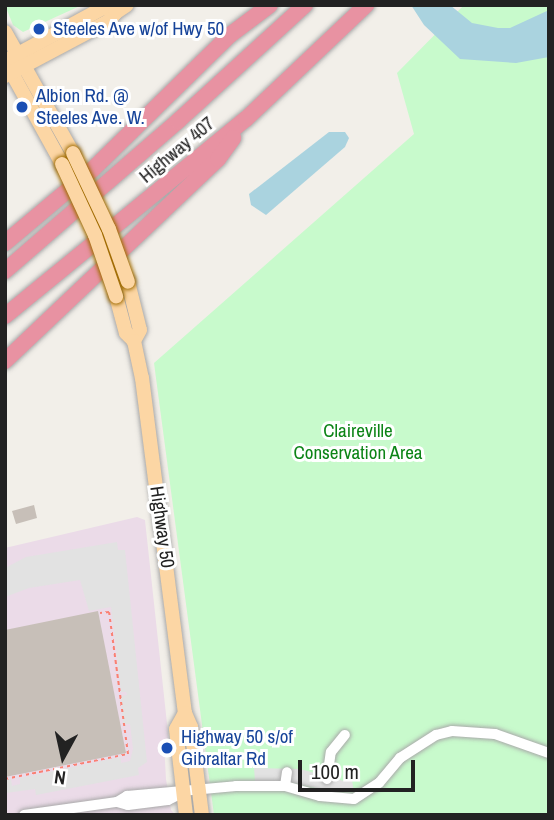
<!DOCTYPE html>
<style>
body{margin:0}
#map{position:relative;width:554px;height:820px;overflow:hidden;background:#f2efe9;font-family:"Archivo Narrow",sans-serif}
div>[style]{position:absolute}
.industrial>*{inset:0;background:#ebdbe8}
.park>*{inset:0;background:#c8facc}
.parking>*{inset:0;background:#e2e2e2}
.water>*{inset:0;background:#aad3df}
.building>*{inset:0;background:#c7bfb8}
.path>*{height:2px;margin-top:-1px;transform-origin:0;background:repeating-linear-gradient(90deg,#fa8072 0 3.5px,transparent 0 7px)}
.roads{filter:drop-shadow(0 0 2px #a9a9a9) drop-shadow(0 0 2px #a9a9a9)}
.minor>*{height:10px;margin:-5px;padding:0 5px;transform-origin:5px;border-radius:5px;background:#fff}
.major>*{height:14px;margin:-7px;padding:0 7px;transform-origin:7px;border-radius:7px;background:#fcd6a4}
.highway>*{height:16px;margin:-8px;padding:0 8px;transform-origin:8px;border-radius:8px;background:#e892a2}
.bridges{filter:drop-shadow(0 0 2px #a06b00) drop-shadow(0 0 2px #a06b00)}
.major-bridge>*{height:14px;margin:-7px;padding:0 7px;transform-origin:7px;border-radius:7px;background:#fcd6a4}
.dots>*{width:19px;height:19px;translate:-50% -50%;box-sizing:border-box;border:4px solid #fff;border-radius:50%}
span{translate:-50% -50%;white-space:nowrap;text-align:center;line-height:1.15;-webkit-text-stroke:6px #fff;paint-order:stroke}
.transit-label{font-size:19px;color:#164399}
.left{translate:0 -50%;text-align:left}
.street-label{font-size:19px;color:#222}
.park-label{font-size:19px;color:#0c8416}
.frame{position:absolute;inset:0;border:7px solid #222;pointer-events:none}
.north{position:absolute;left:28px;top:722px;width:70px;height:70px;-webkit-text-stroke:5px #fff;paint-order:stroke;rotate:188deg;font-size:19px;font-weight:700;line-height:28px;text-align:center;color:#222}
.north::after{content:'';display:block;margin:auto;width:24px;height:32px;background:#222;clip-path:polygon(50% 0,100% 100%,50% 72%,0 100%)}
.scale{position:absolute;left:298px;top:760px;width:117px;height:32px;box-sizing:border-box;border:4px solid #222;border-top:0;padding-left:9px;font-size:21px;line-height:24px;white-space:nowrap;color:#222;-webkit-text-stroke:5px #fff;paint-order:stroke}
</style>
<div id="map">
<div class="industrial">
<i style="clip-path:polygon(137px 517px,145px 520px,169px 742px,164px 743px,166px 779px,171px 810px,176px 815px,5px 815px,5px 548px)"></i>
</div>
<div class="park">
<i style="clip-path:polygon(5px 5px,82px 5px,23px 32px,13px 25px)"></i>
<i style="clip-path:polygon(464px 5px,549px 5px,549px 815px,214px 815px,154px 363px,414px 134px,397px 73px)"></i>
</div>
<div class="parking">
<i style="clip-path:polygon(117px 542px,118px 550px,125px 550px,147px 762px,138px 768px,139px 775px,36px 795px,35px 789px,6px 793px,5px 802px,5px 780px,11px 779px,12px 786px,20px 784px,20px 778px,121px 757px,121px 763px,130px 761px,133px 749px,130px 724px,123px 724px,121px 696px,127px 695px,126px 692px,121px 692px,111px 607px,89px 611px,80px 580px,29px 588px,5px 597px,5px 568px,26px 557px)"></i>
<i style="clip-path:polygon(254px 768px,300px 769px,344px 781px,352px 780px,354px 792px,334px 792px,286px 781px,255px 781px)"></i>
</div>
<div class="water">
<i style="clip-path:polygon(411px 5px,450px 5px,472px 23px,498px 28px,510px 28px,549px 10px,549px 57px,516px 63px,460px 59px,424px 25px)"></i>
<i style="clip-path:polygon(329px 132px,345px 132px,349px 138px,345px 147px,266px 215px,251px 205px,249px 194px)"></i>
</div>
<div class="building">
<i style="clip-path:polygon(34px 505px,37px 518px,16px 524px,12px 511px)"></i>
<i style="clip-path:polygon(98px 611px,126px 753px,5px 777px,5px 630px)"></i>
</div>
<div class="path">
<i style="left:5px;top:779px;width:126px;rotate:-11.5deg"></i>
<i style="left:128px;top:754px;width:143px;rotate:-97.6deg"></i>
<i style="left:109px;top:612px;width:9px;rotate:174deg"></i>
</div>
<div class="roads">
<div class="minor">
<i style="left:327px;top:779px;width:27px;rotate:-82deg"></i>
<i style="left:331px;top:752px;width:22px;rotate:-51deg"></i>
<i style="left:285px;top:786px;width:14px;rotate:-82deg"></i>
<i style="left:117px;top:802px;width:12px;rotate:-31deg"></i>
<i style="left:127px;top:796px;width:109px;rotate:-5.2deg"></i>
<i style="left:236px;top:786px;width:49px"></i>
<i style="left:285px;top:786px;width:36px;rotate:16deg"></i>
<i style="left:320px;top:796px;width:34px;rotate:5deg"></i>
<i style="left:354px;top:799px;width:30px;rotate:-33deg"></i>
<i style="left:379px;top:783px;width:33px;rotate:-50deg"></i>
<i style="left:400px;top:758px;width:43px;rotate:-32.6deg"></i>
<i style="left:436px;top:735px;width:16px;rotate:-14deg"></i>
<i style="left:452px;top:731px;width:43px;rotate:4deg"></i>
<i style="left:495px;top:734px;width:57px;rotate:19.4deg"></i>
<i style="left:24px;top:815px;width:94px;rotate:-8deg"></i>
<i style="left:117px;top:802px;width:11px;rotate:15deg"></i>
<i style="left:128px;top:805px;width:40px;rotate:-7.1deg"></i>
<i style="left:168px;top:800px;width:16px;rotate:-27deg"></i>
</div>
<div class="major">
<i style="left:5px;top:32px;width:139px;rotate:60.7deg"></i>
<i style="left:5px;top:61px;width:114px;rotate:-28.4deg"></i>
<i style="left:105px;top:7px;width:12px;rotate:31deg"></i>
<i style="left:8px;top:66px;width:112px;rotate:61.1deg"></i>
<i style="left:5px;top:76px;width:118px;rotate:-27.9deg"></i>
<i style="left:109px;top:21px;width:10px;rotate:-53deg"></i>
<i style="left:115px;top:13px;width:14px;rotate:-34deg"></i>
<i style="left:128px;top:282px;width:49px;rotate:76deg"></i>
<i style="left:140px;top:330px;width:13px;rotate:119deg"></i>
<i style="left:116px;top:296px;width:38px;rotate:75deg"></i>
<i style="left:126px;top:333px;width:11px;rotate:45deg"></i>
<i style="left:134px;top:341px;width:38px;rotate:78deg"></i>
<i style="left:142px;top:378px;width:338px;rotate:82.7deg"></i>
<i style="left:185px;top:713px;width:15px;rotate:67deg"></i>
<i style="left:191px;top:727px;width:89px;rotate:82.9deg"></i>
<i style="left:185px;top:713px;width:18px;rotate:119deg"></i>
<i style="left:176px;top:729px;width:87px;rotate:83.4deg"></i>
</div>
<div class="highway">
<i style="left:5px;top:243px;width:114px;rotate:-40deg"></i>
<i style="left:92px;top:170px;width:193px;rotate:-44.4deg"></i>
<i style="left:230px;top:35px;width:50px;rotate:-36.9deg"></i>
<i style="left:5px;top:271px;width:229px;rotate:-40.9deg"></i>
<i style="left:178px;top:121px;width:172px;rotate:-42.4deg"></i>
<i style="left:5px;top:316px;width:311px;rotate:-39.3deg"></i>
<i style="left:246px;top:119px;width:166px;rotate:-43.5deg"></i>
<i style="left:5px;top:361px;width:294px;rotate:-43.5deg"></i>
<i style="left:218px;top:159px;width:26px;rotate:-54deg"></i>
</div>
</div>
<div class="bridges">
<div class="major-bridge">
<i style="left:73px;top:153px;width:84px;rotate:64.7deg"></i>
<i style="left:109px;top:229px;width:56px;rotate:70.3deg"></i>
<i style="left:62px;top:164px;width:78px;rotate:65.1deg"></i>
<i style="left:95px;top:235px;width:65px;rotate:71deg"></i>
</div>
</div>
<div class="dots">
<i style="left:39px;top:29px;background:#1a4fb4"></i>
<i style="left:22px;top:107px;background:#1a4fb4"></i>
<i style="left:167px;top:748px;background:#1a4fb4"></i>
</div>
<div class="transit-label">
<span class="left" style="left:53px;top:29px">Steeles Ave w/of Hwy 50</span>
<span class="left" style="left:36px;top:107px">Albion Rd. @<br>Steeles Ave. W.</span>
<span class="left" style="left:181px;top:748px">Highway 50 s/of<br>Gibraltar Rd</span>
</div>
<div class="street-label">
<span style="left:177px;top:150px;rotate:-40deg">Highway 407</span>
<span style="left:162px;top:527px;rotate:82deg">Highway 50</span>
</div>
<div class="park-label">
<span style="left:358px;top:442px">Claireville<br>Conservation Area</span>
</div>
<div class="frame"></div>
<div class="north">N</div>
<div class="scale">100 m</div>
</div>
